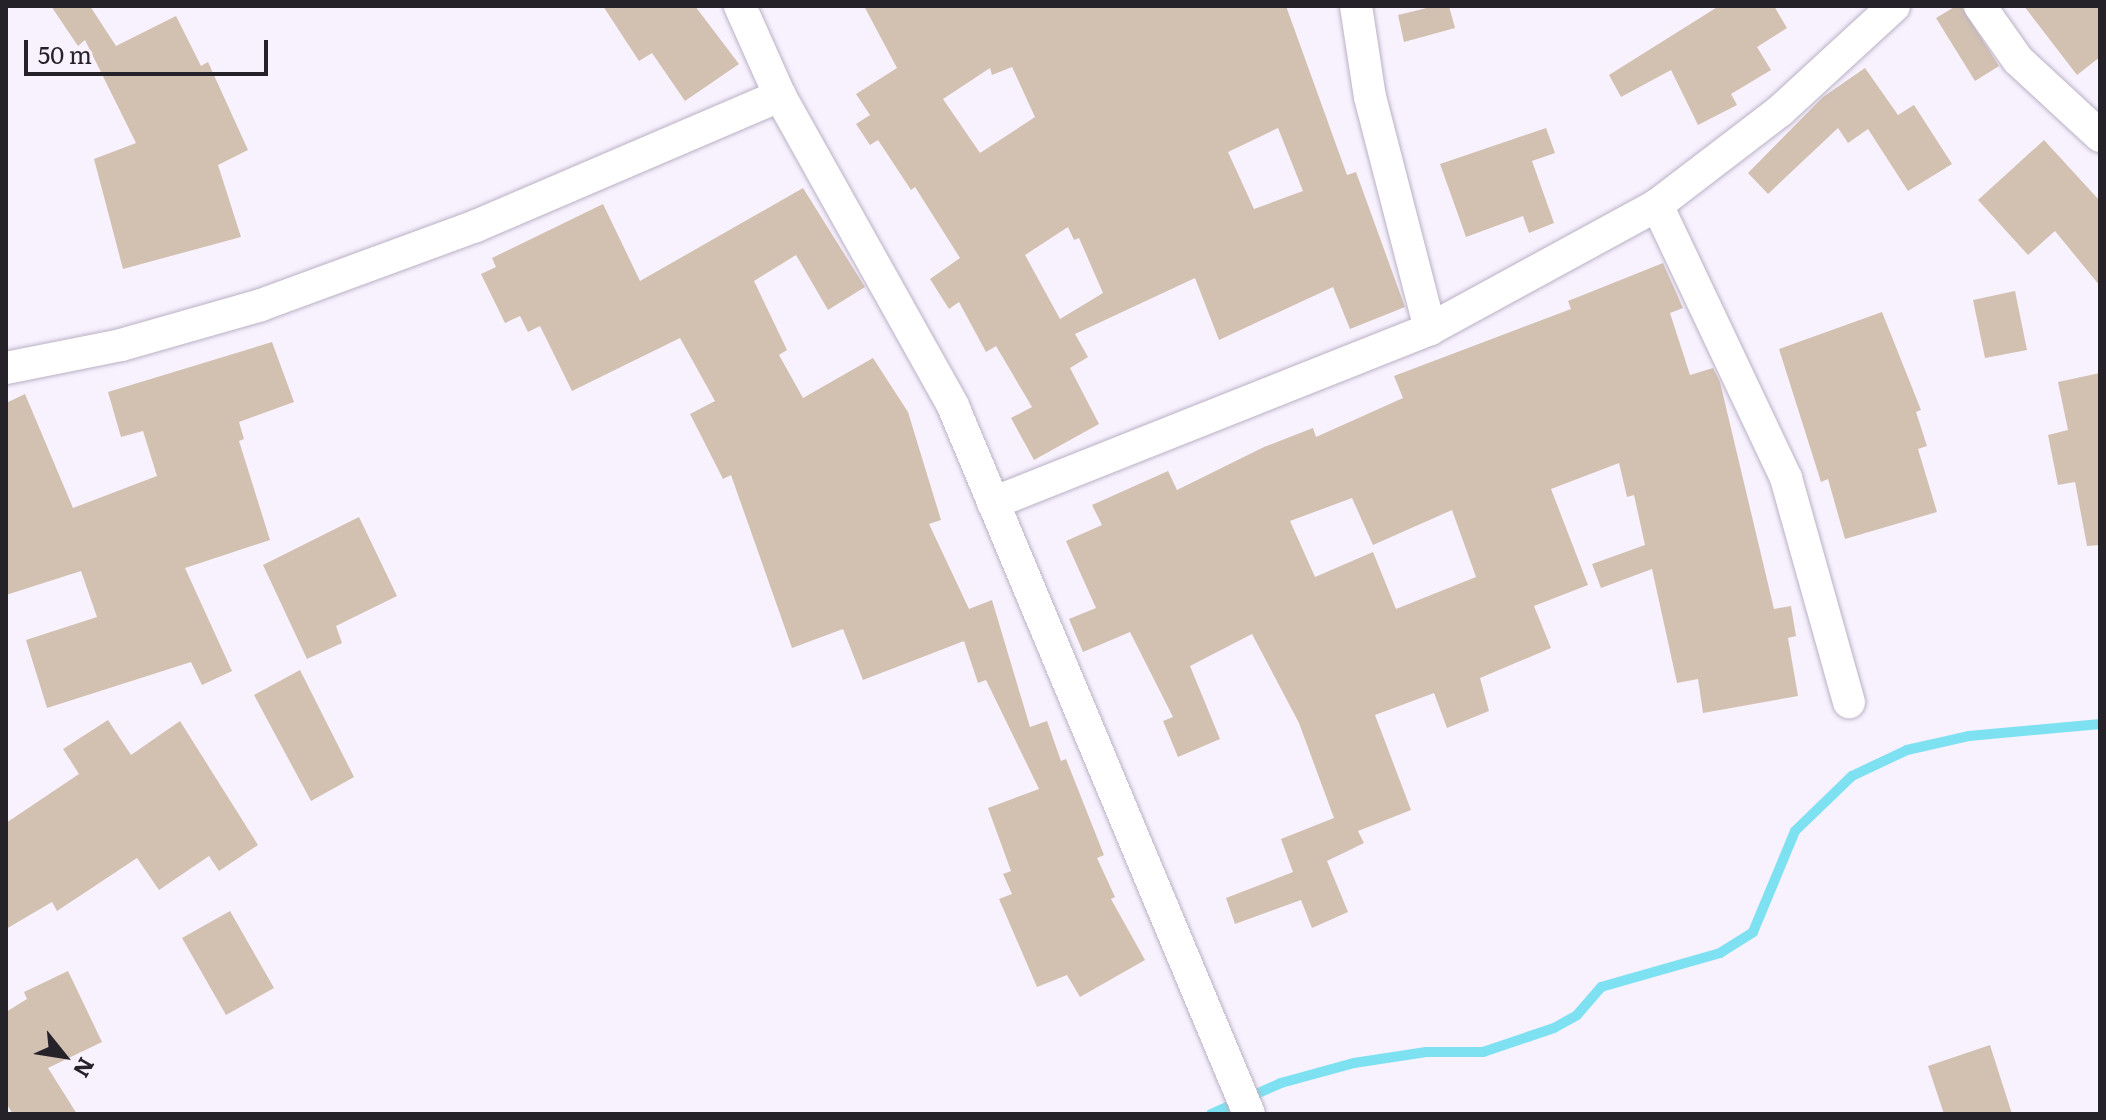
<!DOCTYPE html>
<style>
body{margin:0}
#map{position:relative;width:2106px;height:1120px;overflow:hidden;background:#f8f2ff;font-family:Literata,serif}
div>[style]{position:absolute}
.stream>*{height:10px;margin:-5px;padding:0 5px;transform-origin:5px;border-radius:5px;background:#7ee1f2}
.building>*{inset:0;background:#d2c1b1}
.roads{filter:drop-shadow(0 0 2px #bab1c4) drop-shadow(0 0 2px #bab1c4)}
.minor>*{height:32px;margin:-16px;padding:0 16px;transform-origin:16px;border-radius:16px;background:#fff}
span{translate:-50% -50%;white-space:nowrap;text-align:center;line-height:1.15;-webkit-text-stroke:7px #f8f2ff;paint-order:stroke}
.frame{position:absolute;inset:0;border:8px solid #26222a;pointer-events:none}
.north{position:absolute;left:24px;top:1016px;width:80px;height:80px;-webkit-text-stroke:6px #f8f2ff;paint-order:stroke;rotate:120deg;font-size:22px;font-weight:700;line-height:32px;text-align:center;color:#26222a}
.north::after{content:'';display:block;margin:auto;width:28px;height:36px;background:#26222a;clip-path:polygon(50% 0,100% 100%,50% 72%,0 100%)}
.scale{position:absolute;left:24px;top:40px;width:244px;height:36px;box-sizing:border-box;border:4px solid #26222a;border-top:0;padding-left:10px;font-size:24px;line-height:28px;white-space:nowrap;color:#26222a;-webkit-text-stroke:6px #f8f2ff;paint-order:stroke}
</style>
<div id="map">
<div class="stream">
<i style="left:1211px;top:1114px;width:77px;rotate:-23.9deg"></i>
<i style="left:1281px;top:1083px;width:76px;rotate:-15.3deg"></i>
<i style="left:1354px;top:1063px;width:73px;rotate:-8.7deg"></i>
<i style="left:1426px;top:1052px;width:57px"></i>
<i style="left:1483px;top:1052px;width:75px;rotate:-18.7deg"></i>
<i style="left:1554px;top:1028px;width:26px;rotate:-29deg"></i>
<i style="left:1577px;top:1015px;width:37px;rotate:-49deg"></i>
<i style="left:1601px;top:987px;width:124px;rotate:-15.9deg"></i>
<i style="left:1720px;top:953px;width:39px;rotate:-32deg"></i>
<i style="left:1753px;top:932px;width:109px;rotate:-67.4deg"></i>
<i style="left:1795px;top:831px;width:79px;rotate:-44deg"></i>
<i style="left:1852px;top:776px;width:61px;rotate:-25.3deg"></i>
<i style="left:1907px;top:750px;width:64px;rotate:-12.7deg"></i>
<i style="left:1969px;top:736px;width:132px;rotate:-5.2deg"></i>
</div>
<div class="building">
<i style="clip-path:polygon(51px 6px,90px 6px,116px 46px,176px 16px,201px 66px,208px 62px,248px 150px,218px 165px,241px 237px,123px 269px,94px 159px,136px 143px,85px 40px,78px 46px)"></i>
<i style="clip-path:polygon(603px 6px,695px 6px,739px 64px,685px 101px,652px 53px,639px 61px)"></i>
<i style="clip-path:polygon(evenodd,864px 6px,1286px 6px,1347px 175px,1356px 172px,1405px 307px,1350px 329px,1333px 287px,1219px 340px,1195px 278px,1075px 334px,1088px 357px,1070px 368px,1099px 424px,1034px 460px,1011px 418px,1032px 407px,996px 346px,986px 352px,959px 302px,949px 309px,930px 279px,960px 258px,915px 187px,911px 190px,878px 140px,870px 145px,856px 124px,870px 115px,856px 94px,897px 68px,864px 6px,1012px 67px,1035px 117px,980px 153px,943px 99px,990px 68px,992px 75px,1012px 67px,864px 6px,1278px 128px,1303px 191px,1254px 209px,1228px 152px,1278px 128px,864px 6px,1068px 227px,1074px 240px,1079px 238px,1103px 293px,1060px 319px,1025px 255px,1068px 227px)"></i>
<i style="clip-path:polygon(1435px 6px,1449px 6px,1455px 28px,1404px 42px,1398px 15px)"></i>
<i style="clip-path:polygon(1719px 6px,1774px 6px,1787px 28px,1757px 47px,1771px 70px,1731px 94px,1737px 105px,1698px 125px,1671px 70px,1621px 97px,1609px 75px)"></i>
<i style="clip-path:polygon(1956px 6px,1961px 6px,1999px 66px,1975px 81px,1936px 18px)"></i>
<i style="clip-path:polygon(2024px 6px,2100px 6px,2100px 57px,2077px 75px)"></i>
<i style="clip-path:polygon(1865px 68px,1898px 115px,1914px 105px,1952px 164px,1908px 191px,1868px 129px,1848px 143px,1838px 128px,1768px 194px,1748px 173px,1823px 97px)"></i>
<i style="clip-path:polygon(1546px 128px,1555px 153px,1532px 161px,1554px 223px,1529px 233px,1523px 216px,1466px 237px,1440px 164px)"></i>
<i style="clip-path:polygon(2044px 140px,2100px 201px,2100px 286px,2055px 231px,2028px 255px,1978px 200px)"></i>
<i style="clip-path:polygon(803px 188px,865px 287px,828px 310px,796px 255px,754px 281px,787px 350px,779px 355px,803px 398px,873px 358px,908px 412px,941px 520px,929px 524px,969px 609px,992px 600px,1030px 727px,1047px 721px,1061px 761px,1066px 759px,1104px 855px,1097px 858px,1115px 897px,1111px 899px,1145px 960px,1080px 997px,1067px 975px,1037px 987px,999px 899px,1012px 894px,1003px 874px,1011px 871px,988px 808px,1039px 789px,986px 680px,978px 683px,964px 641px,863px 680px,843px 629px,792px 648px,731px 475px,723px 479px,690px 414px,715px 401px,680px 338px,572px 391px,540px 326px,528px 332px,520px 316px,505px 323px,481px 274px,496px 267px,492px 258px,603px 204px,640px 281px)"></i>
<i style="clip-path:polygon(evenodd,1663px 263px,1683px 308px,1670px 313px,1690px 375px,1713px 368px,1720px 382px,1774px 609px,1791px 606px,1796px 636px,1788px 638px,1798px 696px,1703px 713px,1698px 679px,1677px 683px,1652px 569px,1601px 588px,1592px 564px,1645px 545px,1634px 495px,1627px 497px,1619px 463px,1551px 489px,1588px 585px,1534px 606px,1551px 648px,1480px 678px,1489px 711px,1447px 728px,1434px 693px,1375px 715px,1411px 810px,1358px 831px,1364px 843px,1327px 861px,1348px 912px,1312px 928px,1301px 900px,1235px 924px,1226px 898px,1293px 872px,1281px 839px,1334px 818px,1299px 723px,1252px 634px,1190px 666px,1220px 739px,1178px 757px,1163px 721px,1173px 717px,1130px 632px,1083px 652px,1069px 619px,1096px 608px,1066px 541px,1102px 525px,1092px 505px,1168px 471px,1177px 490px,1264px 447px,1313px 428px,1316px 437px,1403px 398px,1394px 376px,1571px 309px,1568px 301px,1663px 263px,1352px 498px,1373px 545px,1452px 510px,1476px 577px,1396px 609px,1373px 552px,1315px 577px,1290px 521px,1352px 498px)"></i>
<i style="clip-path:polygon(2015px 291px,2027px 350px,1985px 358px,1973px 300px)"></i>
<i style="clip-path:polygon(1882px 312px,1921px 410px,1916px 412px,1927px 446px,1918px 449px,1937px 512px,1845px 539px,1828px 479px,1821px 482px,1779px 349px)"></i>
<i style="clip-path:polygon(272px 342px,294px 402px,239px 422px,244px 439px,239px 441px,270px 540px,185px 568px,232px 671px,202px 685px,191px 662px,47px 708px,26px 640px,97px 617px,81px 571px,6px 595px,6px 403px,25px 394px,73px 508px,157px 476px,143px 431px,121px 437px,108px 392px)"></i>
<i style="clip-path:polygon(2100px 373px,2100px 545px,2087px 546px,2075px 482px,2058px 485px,2048px 435px,2068px 430px,2058px 382px)"></i>
<i style="clip-path:polygon(359px 517px,397px 596px,336px 626px,342px 643px,307px 659px,263px 565px)"></i>
<i style="clip-path:polygon(300px 670px,354px 777px,311px 801px,254px 695px)"></i>
<i style="clip-path:polygon(108px 720px,131px 755px,180px 721px,258px 845px,219px 871px,209px 856px,159px 890px,137px 858px,57px 911px,52px 902px,6px 929px,6px 823px,79px 774px,63px 749px)"></i>
<i style="clip-path:polygon(230px 911px,274px 988px,226px 1015px,182px 938px)"></i>
<i style="clip-path:polygon(68px 971px,102px 1042px,48px 1068px,77px 1114px,13px 1114px,6px 1103px,6px 1012px,27px 999px,24px 992px)"></i>
<i style="clip-path:polygon(1990px 1045px,2012px 1114px,1944px 1114px,1928px 1066px)"></i>
</div>
<div class="roads">
<div class="minor">
<i style="left:740px;top:6px;width:98px;rotate:66deg"></i>
<i style="left:780px;top:96px;width:355px;rotate:60.8deg"></i>
<i style="left:953px;top:406px;width:767px;rotate:67.31deg"></i>
<i style="left:1356px;top:6px;width:92px;rotate:81.3deg"></i>
<i style="left:1370px;top:97px;width:240px;rotate:75.5deg"></i>
<i style="left:1980px;top:6px;width:66px;rotate:54.9deg"></i>
<i style="left:2018px;top:60px;width:112px;rotate:42.8deg"></i>
<i style="left:1657px;top:205px;width:302px;rotate:64.7deg"></i>
<i style="left:1786px;top:478px;width:233px;rotate:74.3deg"></i>
<i style="left:6px;top:368px;width:117px;rotate:-11.3deg"></i>
<i style="left:121px;top:345px;width:146px;rotate:-15.9deg"></i>
<i style="left:261px;top:305px;width:229px;rotate:-20.2deg"></i>
<i style="left:476px;top:226px;width:331px;rotate:-23.2deg"></i>
<i style="left:993px;top:503px;width:470px;rotate:-21.7deg"></i>
<i style="left:1430px;top:329px;width:259px;rotate:-28.6deg"></i>
<i style="left:1657px;top:205px;width:155px;rotate:-37.4deg"></i>
<i style="left:1780px;top:111px;width:155px;rotate:-42.6deg"></i>
</div>
</div>
<div class="frame"></div>
<div class="north">N</div>
<div class="scale">50 m</div>
</div>
